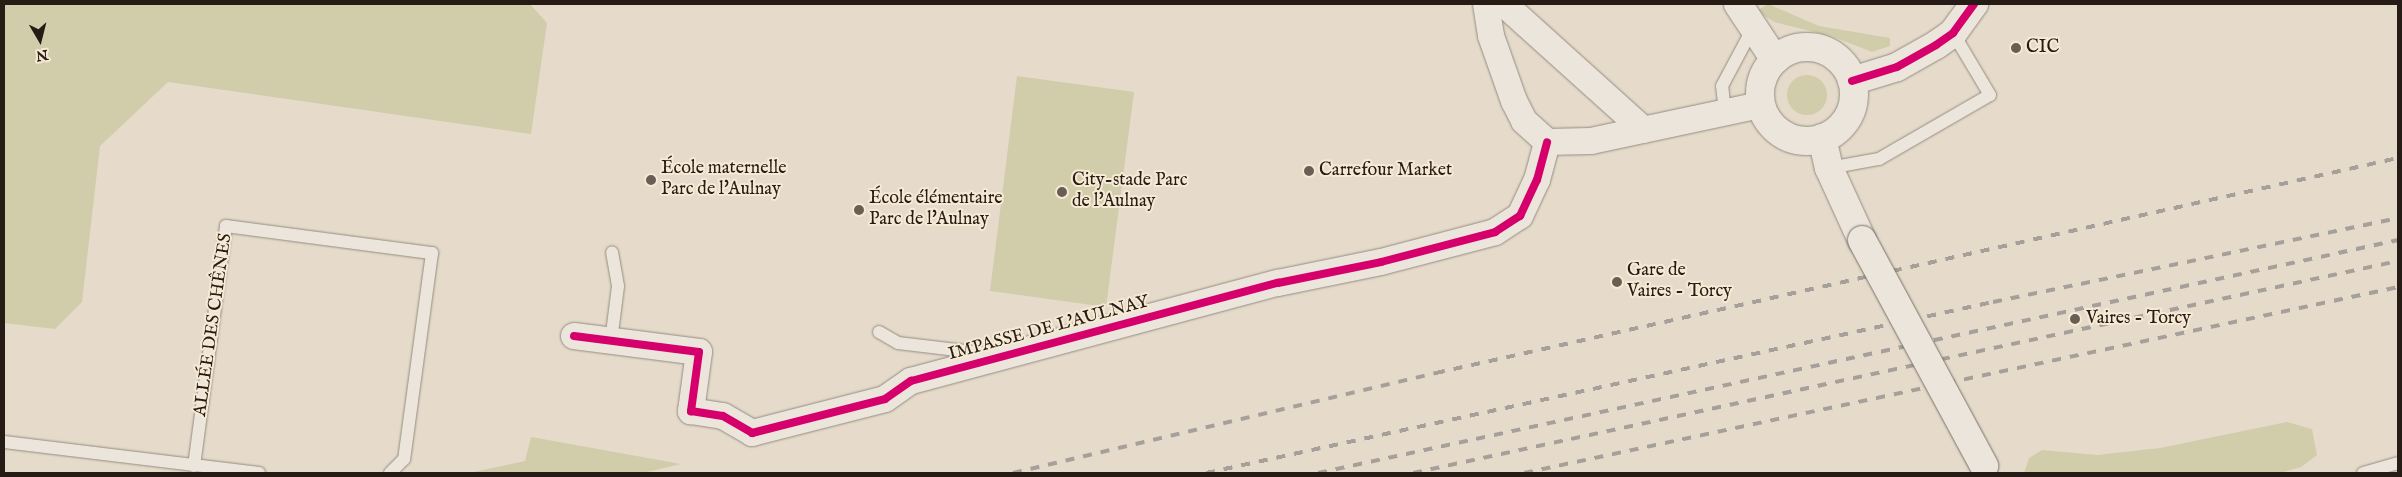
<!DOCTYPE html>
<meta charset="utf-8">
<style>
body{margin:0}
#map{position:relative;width:2402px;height:477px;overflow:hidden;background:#e6dbca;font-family:"IM FELL English",serif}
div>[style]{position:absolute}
.green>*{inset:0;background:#d1cca9}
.round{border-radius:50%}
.roads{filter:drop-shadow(0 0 1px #948c82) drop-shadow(0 0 1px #948c82)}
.service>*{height:12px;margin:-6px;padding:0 6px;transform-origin:6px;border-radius:6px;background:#ebe5dc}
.minor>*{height:26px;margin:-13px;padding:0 13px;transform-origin:13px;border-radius:13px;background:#ebe5dc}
.tertiary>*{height:28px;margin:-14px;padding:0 14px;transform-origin:14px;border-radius:14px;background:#ebe5dc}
.secondary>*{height:28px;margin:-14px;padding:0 14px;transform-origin:14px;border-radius:14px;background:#ebe5dc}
.secondary>.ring{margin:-14px;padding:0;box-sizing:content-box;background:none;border:28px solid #ebe5dc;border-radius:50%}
.rail>*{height:4px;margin-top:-2px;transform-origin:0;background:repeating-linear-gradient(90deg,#a5a09a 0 9px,transparent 0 18px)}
.bridges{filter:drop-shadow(0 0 1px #79726a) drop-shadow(0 0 1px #79726a)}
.secondary-bridge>*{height:28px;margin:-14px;padding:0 14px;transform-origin:14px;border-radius:14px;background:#ebe5dc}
.cycleway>*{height:8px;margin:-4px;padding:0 4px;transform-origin:4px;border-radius:4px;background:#d6006c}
.dots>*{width:14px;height:14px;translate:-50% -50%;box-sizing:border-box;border:2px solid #f7ead4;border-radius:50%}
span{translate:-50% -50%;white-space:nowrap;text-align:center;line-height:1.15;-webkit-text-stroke:4px #f7ead4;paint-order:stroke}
.poi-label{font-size:18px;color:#261b15}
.left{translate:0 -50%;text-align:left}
.street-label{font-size:18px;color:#261b15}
.frame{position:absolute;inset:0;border:5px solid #261b15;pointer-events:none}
.north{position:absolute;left:15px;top:15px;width:50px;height:50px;-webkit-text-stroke:4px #f7ead4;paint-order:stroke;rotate:172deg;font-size:14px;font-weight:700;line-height:20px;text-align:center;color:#261b15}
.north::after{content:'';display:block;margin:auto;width:18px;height:22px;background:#261b15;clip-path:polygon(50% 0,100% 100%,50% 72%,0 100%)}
</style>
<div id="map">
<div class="green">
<i style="clip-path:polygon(4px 4px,530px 4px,547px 23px,531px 134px,168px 82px,100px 146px,82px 302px,55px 329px,4px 323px)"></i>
<i style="clip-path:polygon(1768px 4px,1819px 26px,1890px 38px,1890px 46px,1872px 52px,1831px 36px,1774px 22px,1757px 11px)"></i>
<i class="round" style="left:1787px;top:75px;width:40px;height:40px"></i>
<i style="clip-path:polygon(1017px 76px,1134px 92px,1106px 307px,990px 291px)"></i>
<i style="clip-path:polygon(2287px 422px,2312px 429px,2317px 455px,2301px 467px,2280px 473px,2024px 473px,2029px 458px,2042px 450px,2097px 455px,2160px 448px)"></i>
<i style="clip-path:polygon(531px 437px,681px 464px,643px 473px,469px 473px,525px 461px)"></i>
</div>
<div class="roads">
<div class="service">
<i style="left:1725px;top:113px;width:27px;rotate:-96deg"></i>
<i style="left:1722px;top:86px;width:66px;rotate:-61.9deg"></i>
<i style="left:1829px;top:168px;width:51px;rotate:-10.2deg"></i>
<i style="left:1879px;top:159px;width:128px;rotate:-30deg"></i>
<i style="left:1990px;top:95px;width:72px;rotate:-120.8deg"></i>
<i style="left:879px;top:332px;width:22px;rotate:30deg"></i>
<i style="left:898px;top:343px;width:93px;rotate:6.8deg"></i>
<i style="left:611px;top:341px;width:55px;rotate:-82.7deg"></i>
<i style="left:618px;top:286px;width:34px;rotate:-100deg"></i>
<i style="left:4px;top:442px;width:257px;rotate:6.9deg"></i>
<i style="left:194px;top:466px;width:242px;rotate:-82.4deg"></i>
<i style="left:226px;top:226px;width:208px;rotate:7.5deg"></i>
<i style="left:432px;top:253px;width:208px;rotate:97.7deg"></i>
<i style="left:404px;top:459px;width:20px;rotate:135deg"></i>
<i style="left:2363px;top:473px;width:36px;rotate:-16deg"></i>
</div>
<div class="minor">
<i style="left:1486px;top:4px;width:32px;rotate:81deg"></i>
<i style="left:1491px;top:36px;width:69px;rotate:70.5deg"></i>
<i style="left:1514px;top:101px;width:22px;rotate:63deg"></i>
<i style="left:1524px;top:121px;width:31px;rotate:42deg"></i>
<i style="left:1547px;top:142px;width:44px;rotate:-1.3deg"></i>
<i style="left:1591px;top:141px;width:174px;rotate:-12deg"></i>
<i style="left:1504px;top:4px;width:188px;rotate:42deg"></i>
<i style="left:574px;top:336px;width:126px;rotate:7.3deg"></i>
<i style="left:699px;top:352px;width:60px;rotate:97.7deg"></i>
<i style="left:691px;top:411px;width:32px;rotate:9deg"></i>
<i style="left:723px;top:416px;width:34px;rotate:30deg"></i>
<i style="left:752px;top:433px;width:137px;rotate:-14.3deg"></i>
<i style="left:885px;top:399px;width:32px;rotate:-35deg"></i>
<i style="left:911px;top:381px;width:380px;rotate:-15deg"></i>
<i style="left:1278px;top:283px;width:105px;rotate:-11.5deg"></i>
<i style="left:1381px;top:262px;width:118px;rotate:-14.7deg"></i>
<i style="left:1495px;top:232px;width:30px;rotate:-33deg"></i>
<i style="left:1520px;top:216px;width:40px;rotate:-65deg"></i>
<i style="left:1537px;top:180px;width:39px;rotate:-75deg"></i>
</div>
<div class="tertiary">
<i style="left:1852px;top:81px;width:47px;rotate:-17.3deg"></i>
<i style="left:1897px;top:67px;width:45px;rotate:-29.4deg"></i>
<i style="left:1936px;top:45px;width:21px;rotate:-35deg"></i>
<i style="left:1953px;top:33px;width:36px;rotate:-54deg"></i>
</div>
<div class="secondary">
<i style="left:1738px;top:4px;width:67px;rotate:56.5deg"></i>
<i class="ring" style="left:1760px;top:47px;width:66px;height:66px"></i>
<i style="left:1822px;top:138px;width:31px;rotate:77deg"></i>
<i style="left:1829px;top:168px;width:79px;rotate:65.4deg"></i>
</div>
</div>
<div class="rail">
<i style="left:1013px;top:473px;width:435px;rotate:-13.3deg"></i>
<i style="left:1436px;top:373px;width:986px;rotate:-12.6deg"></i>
<i style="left:1206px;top:473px;width:805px;rotate:-12.26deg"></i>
<i style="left:1993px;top:302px;width:414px;rotate:-11.7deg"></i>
<i style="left:1318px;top:473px;width:1105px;rotate:-12.17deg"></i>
<i style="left:1413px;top:473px;width:1008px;rotate:-12.15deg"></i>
<i style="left:1524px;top:473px;width:894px;rotate:-12.01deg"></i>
</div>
<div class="bridges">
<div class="secondary-bridge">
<i style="left:1862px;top:240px;width:257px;rotate:61.6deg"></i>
</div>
</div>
<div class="cycleway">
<i style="left:1852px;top:81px;width:47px;rotate:-17.3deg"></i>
<i style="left:1897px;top:67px;width:45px;rotate:-29.4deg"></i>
<i style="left:1936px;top:45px;width:21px;rotate:-35deg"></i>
<i style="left:1953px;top:33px;width:36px;rotate:-54deg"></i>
<i style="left:574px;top:336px;width:126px;rotate:7.3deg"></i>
<i style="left:699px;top:352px;width:60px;rotate:97.7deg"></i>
<i style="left:691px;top:411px;width:32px;rotate:9deg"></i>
<i style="left:723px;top:416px;width:34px;rotate:30deg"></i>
<i style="left:752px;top:433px;width:137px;rotate:-14.3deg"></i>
<i style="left:885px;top:399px;width:32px;rotate:-35deg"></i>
<i style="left:911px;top:381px;width:380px;rotate:-15deg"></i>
<i style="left:1278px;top:283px;width:105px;rotate:-11.5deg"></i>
<i style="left:1381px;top:262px;width:118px;rotate:-14.7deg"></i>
<i style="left:1495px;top:232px;width:30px;rotate:-33deg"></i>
<i style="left:1520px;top:216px;width:40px;rotate:-65deg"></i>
<i style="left:1537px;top:180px;width:39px;rotate:-75deg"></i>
</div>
<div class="dots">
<i style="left:2016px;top:48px;background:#695e54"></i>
<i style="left:1309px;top:171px;background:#695e54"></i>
<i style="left:651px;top:180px;background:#695e54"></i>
<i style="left:1062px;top:192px;background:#695e54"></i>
<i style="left:859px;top:210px;background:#695e54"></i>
<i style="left:1617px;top:282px;background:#695e54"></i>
<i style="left:2075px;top:319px;background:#695e54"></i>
</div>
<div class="poi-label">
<span class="left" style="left:2026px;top:48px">CIC</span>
<span class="left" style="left:661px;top:180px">École maternelle<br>Parc de l'Aulnay</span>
<span class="left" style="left:1319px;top:171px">Carrefour Market</span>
<span class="left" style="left:1072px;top:192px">City-stade Parc<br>de l'Aulnay</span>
<span class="left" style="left:869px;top:210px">École élémentaire<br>Parc de l'Aulnay</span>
<span class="left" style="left:1627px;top:282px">Gare de<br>Vaires - Torcy</span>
<span class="left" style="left:2086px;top:319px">Vaires - Torcy</span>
</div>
<div class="street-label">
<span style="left:214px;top:325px;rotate:-82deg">ALLÉE DES CHÊNES</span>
<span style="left:1049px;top:329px;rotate:-15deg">IMPASSE DE L'AULNAY</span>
</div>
<div class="frame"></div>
<div class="north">N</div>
</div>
